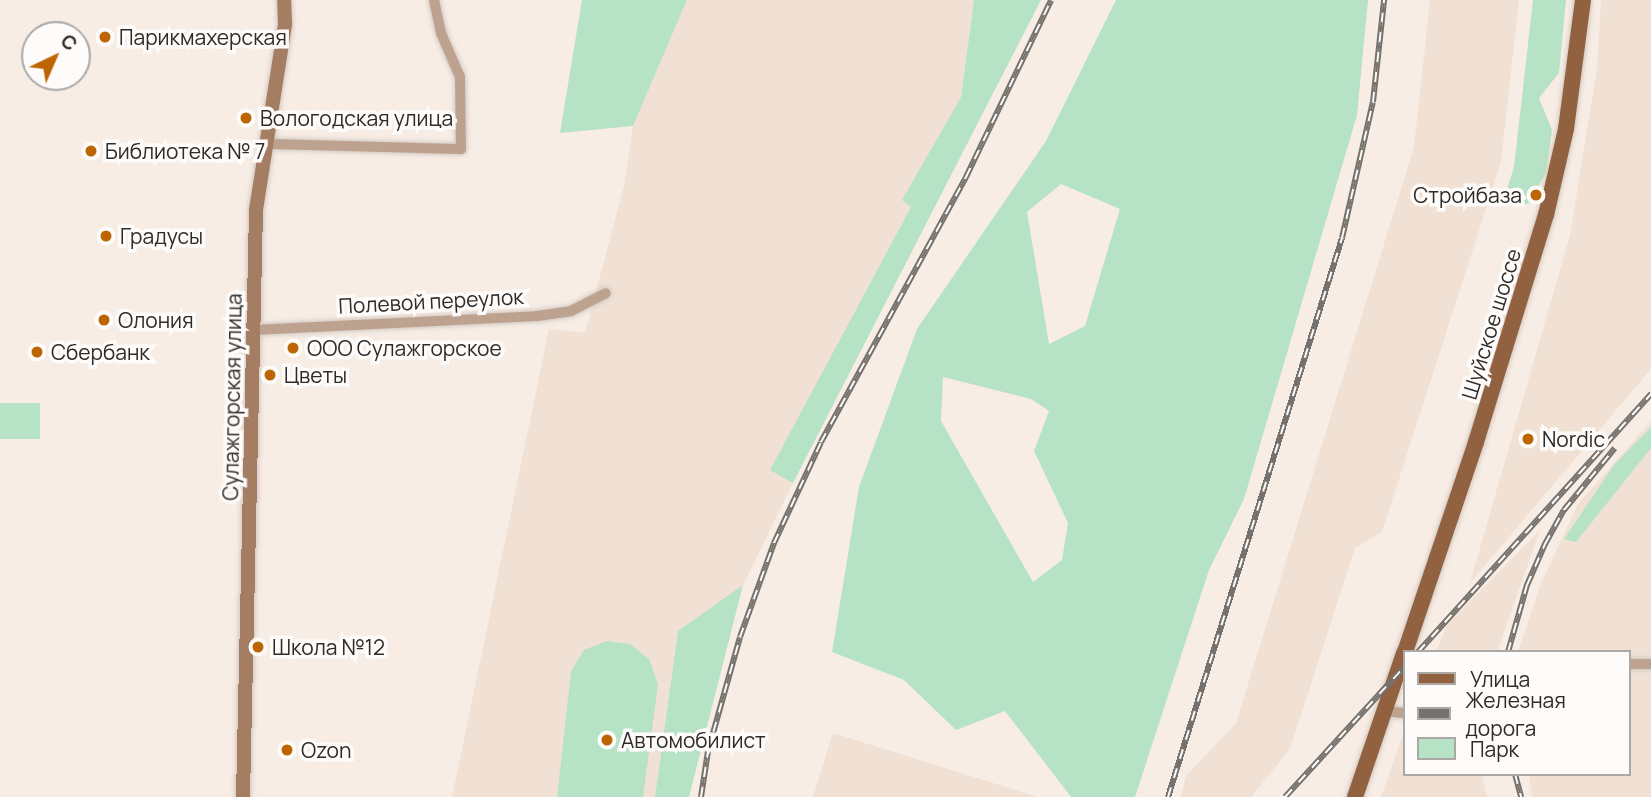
<!DOCTYPE html>
<meta charset="utf-8">
<style>
body{margin:0}
#map{position:relative;width:1651px;height:797px;overflow:hidden;background:#f7ede5;font-family:Manrope,sans-serif}
div>[style]{position:absolute}
[style*='--x']{left:calc(var(--x)*1px);top:calc(var(--y)*1px);width:calc(var(--w)*1px);rotate:calc(var(--a)*1deg)}
.built>*{inset:0;background:#f0e1d4}
.green>*{inset:0;background:#b6e2c6;transform-origin:0 0}
.roads{filter:drop-shadow(0 0 2px #d3cac3) drop-shadow(0 0 2px #d3cac3)}
.minor>*{height:10px;margin:-5px;padding:0 5px;transform-origin:5px;border-radius:5px;background:#bea290}
.secondary>*{height:14px;margin:-7px;padding:0 7px;transform-origin:7px;border-radius:7px;background:#a57d62}
.primary>*{height:16px;margin:-8px;padding:0 8px;transform-origin:8px;border-radius:8px;background:#926240}
.rail>*{height:6px;margin-top:-3px;transform-origin:0;background:repeating-linear-gradient(90deg,#fefcfa 0 10px,#76716c 0 20px);box-sizing:border-box;border-block:2px solid #76716c}
.dots>*{width:19px;height:19px;translate:-50% -50%;box-sizing:border-box;border:4px solid #fefcfa;border-radius:50%}
span{translate:-50% -50%;white-space:nowrap;text-align:center;line-height:1.15;-webkit-text-stroke:7px #fefcfa;paint-order:stroke}
.poi-label{font-size:21px;color:#2e2b28}
.left{translate:0 -50%;text-align:left}
.right{translate:-100% -50%;text-align:right}
.street-label{font-size:21px;color:#2e2b28}
.legend{position:absolute;left:1403px;top:650px;width:228px;height:126px;box-sizing:border-box;background:#fefcfa;border:2px solid #aba8a6;margin:0;padding:9px 12px;list-style:none;font-size:21px;color:#2e2b28}
.legend li{display:flex;align-items:center;gap:14px;height:35px}
.legend b{width:35px;border:2px solid #aba8a6}
.north{position:absolute;left:21px;top:21px;width:70px;height:70px;box-sizing:border-box;background:#fefcfa;border:2px solid #aba8a6;border-radius:50%;rotate:44deg;font-size:19px;font-weight:700;line-height:28px;text-align:center;color:#2e2b28}
.north::after{content:'';display:block;margin:auto;width:24px;height:32px;background:#be6503;clip-path:polygon(50% 0,100% 100%,50% 72%,0 100%)}
</style>
<div id="map">
<div class="built">
<i style="clip-path:polygon(687px 0,974px 0,961px 97px,903px 200px,911px 207px,771px 469px,793px 483px,743px 585px,678px 631px,655px 797px,452px 797px,549px 329px,585px 333px,624px 186px,633px 126px)"></i>
<i style="clip-path:polygon(1430px 0,1519px 0,1501px 162px,1382px 532px,1355px 548px,1290px 749px,1251px 797px,1181px 797px,1186px 776px,1236px 723px,1414px 147px)"></i>
<i style="clip-path:polygon(1601px 0,1651px 0,1651px 369px,1470px 583px,1570px 235px,1597px 69px)"></i>
<i style="clip-path:polygon(1651px 421px,1651px 797px,1532px 797px,1529px 774px,1628px 774px,1628px 652px,1518px 652px,1540px 586px,1578px 504px)"></i>
<i style="clip-path:polygon(1540px 530px,1497px 652px,1436px 652px,1447px 625px)"></i>
<i style="clip-path:polygon(1404px 732px,1404px 774px,1482px 774px,1487px 797px,1381px 797px)"></i>
<i style="clip-path:polygon(833px 733px,1038px 797px,813px 797px)"></i>
</div>
<div class="green">
<i style="clip-path:polygon(582px 0,687px 0,633px 126px,560px 133px)"></i>
<i style="clip-path:polygon(974px 0,1041px 0,793px 483px,770px 470px,911px 207px,902px 200px,961px 97px)"></i>
<i style="clip-path:polygon(evenodd,1116px 0,1368px 0,1357px 115px,1244px 499px,1209px 570px,1135px 797px,1071px 797px,1005px 711px,956px 730px,904px 680px,832px 652px,859px 487px,917px 329px,1046px 141px,1116px 0,1061px 184px,1120px 209px,1085px 326px,1049px 344px,1027px 212px,1061px 184px,1116px 0,943px 377px,1031px 399px,1049px 411px,1034px 451px,1068px 523px,1062px 560px,1033px 582px,941px 421px,943px 377px)"></i>
<i style="clip-path:polygon(1533px 0,1566px 0,1559px 73px,1539px 98px,1552px 130px,1546px 173px,1528px 204px,1504px 199px,1514px 167px)"></i>
<i style="left:40px;top:403px;width:36px;height:40px;rotate:90deg"></i>
<i style="clip-path:polygon(1651px 427px,1651px 448px,1576px 542px,1564px 539px,1614px 465px)"></i>
<i style="clip-path:polygon(743px 585px,689px 797px,655px 797px,678px 631px)"></i>
<i style="clip-path:polygon(607px 641px,630px 644px,649px 659px,658px 684px,643px 797px,557px 797px,571px 671px,584px 650px)"></i>
</div>
<div class="roads">
<div class="minor">
<i style="--x:268;--y:144;--w:193;--a:1.5"></i>
<i style="--x:461;--y:149;--w:72;--a:-90.8"></i>
<i style="--x:460;--y:77;--w:48;--a:-113.4"></i>
<i style="--x:441;--y:33;--w:34;--a:-102"></i>
<i style="--x:253;--y:330;--w:284;--a:-2.8"></i>
<i style="--x:537;--y:316;--w:34;--a:-8"></i>
<i style="--x:571;--y:311;--w:39;--a:-27"></i>
<i style="--x:1628;--y:664;--w:23;--a:0"></i>
<i style="--x:1384;--y:711;--w:20;--a:6"></i>
</div>
<div class="secondary">
<i style="--x:243;--y:797;--w:587;--a:-88.73"></i>
<i style="--x:256;--y:210;--w:188;--a:-81.1"></i>
<i style="--x:285;--y:24;--w:24;--a:-92"></i>
</div>
<div class="primary">
<i style="--x:1405;--y:652;--w:222;--a:-71.3"></i>
<i style="--x:1476;--y:442;--w:238;--a:-72.9"></i>
<i style="--x:1546;--y:215;--w:88;--a:-76.9"></i>
<i style="--x:1566;--y:129;--w:130;--a:-82.5"></i>
<i style="--x:1355;--y:797;--w:152;--a:-71.2"></i>
</div>
</div>
<div class="rail">
<i style="--x:1418;--y:652;--w:348;--a:-47.9"></i>
<i style="--x:1508;--y:652;--w:70;--a:-74.2"></i>
<i style="--x:1527;--y:585;--w:45;--a:-66.3"></i>
<i style="--x:1545;--y:544;--w:39;--a:-61"></i>
<i style="--x:1564;--y:510;--w:80;--a:-50.6"></i>
<i style="--x:1515;--y:774;--w:24;--a:75"></i>
<i style="--x:701;--y:797;--w:47;--a:-81.3"></i>
<i style="--x:708;--y:751;--w:118;--a:-74.3"></i>
<i style="--x:740;--y:637;--w:100;--a:-70.1"></i>
<i style="--x:774;--y:543;--w:111;--a:-65"></i>
<i style="--x:821;--y:442;--w:302;--a:-61.3"></i>
<i style="--x:966;--y:177;--w:196;--a:-64.3"></i>
<i style="--x:1168;--y:797;--w:585;--a:-72.71"></i>
<i style="--x:1342;--y:238;--w:139;--a:-77.2"></i>
<i style="--x:1373;--y:102;--w:103;--a:-83.8"></i>
<i style="--x:1285;--y:797;--w:176;--a:-47.5"></i>
</div>
<div class="dots">
<i style="left:105px;top:37px;background:#be6503"></i>
<i style="left:246px;top:118px;background:#be6503"></i>
<i style="left:91px;top:151px;background:#be6503"></i>
<i style="left:1536px;top:195px;background:#be6503"></i>
<i style="left:106px;top:236px;background:#be6503"></i>
<i style="left:104px;top:320px;background:#be6503"></i>
<i style="left:293px;top:348px;background:#be6503"></i>
<i style="left:37px;top:352px;background:#be6503"></i>
<i style="left:270px;top:375px;background:#be6503"></i>
<i style="left:1528px;top:439px;background:#be6503"></i>
<i style="left:258px;top:647px;background:#be6503"></i>
<i style="left:607px;top:740px;background:#be6503"></i>
<i style="left:287px;top:750px;background:#be6503"></i>
</div>
<div class="poi-label">
<span class="left" style="left:119px;top:37px">Парикмахерская</span>
<span class="left" style="left:260px;top:118px">Вологодская улица</span>
<span class="left" style="left:105px;top:151px">Библиотека № 7</span>
<span class="right" style="left:1522px;top:195px">Стройбаза</span>
<span class="left" style="left:120px;top:236px">Градусы</span>
<span class="left" style="left:118px;top:320px">Олония</span>
<span class="left" style="left:307px;top:348px">ООО Сулажгорское</span>
<span class="left" style="left:51px;top:352px">Сбербанк</span>
<span class="left" style="left:284px;top:375px">Цветы</span>
<span class="left" style="left:1542px;top:439px">Nordic</span>
<span class="left" style="left:272px;top:647px">Школа №12</span>
<span class="left" style="left:621px;top:740px">Автомобилист</span>
<span class="left" style="left:301px;top:750px">Ozon</span>
</div>
<div class="street-label">
<span style="left:431px;top:301px;rotate:-3deg">Полевой переулок</span>
<span style="left:1491px;top:324px;rotate:-73deg">Шуйское шоссе</span>
<span style="left:232px;top:397px;rotate:-89deg">Сулажгорская улица</span>
</div>
<ul class="legend">
<li><b style="height:9px;background:#926240"></b>Улица</li>
<li><b style="height:9px;background:#76716c"></b>Железная дорога</li>
<li><b style="height:19px;background:#b6e2c6"></b>Парк</li>
</ul>
<div class="north">С</div>
</div>
